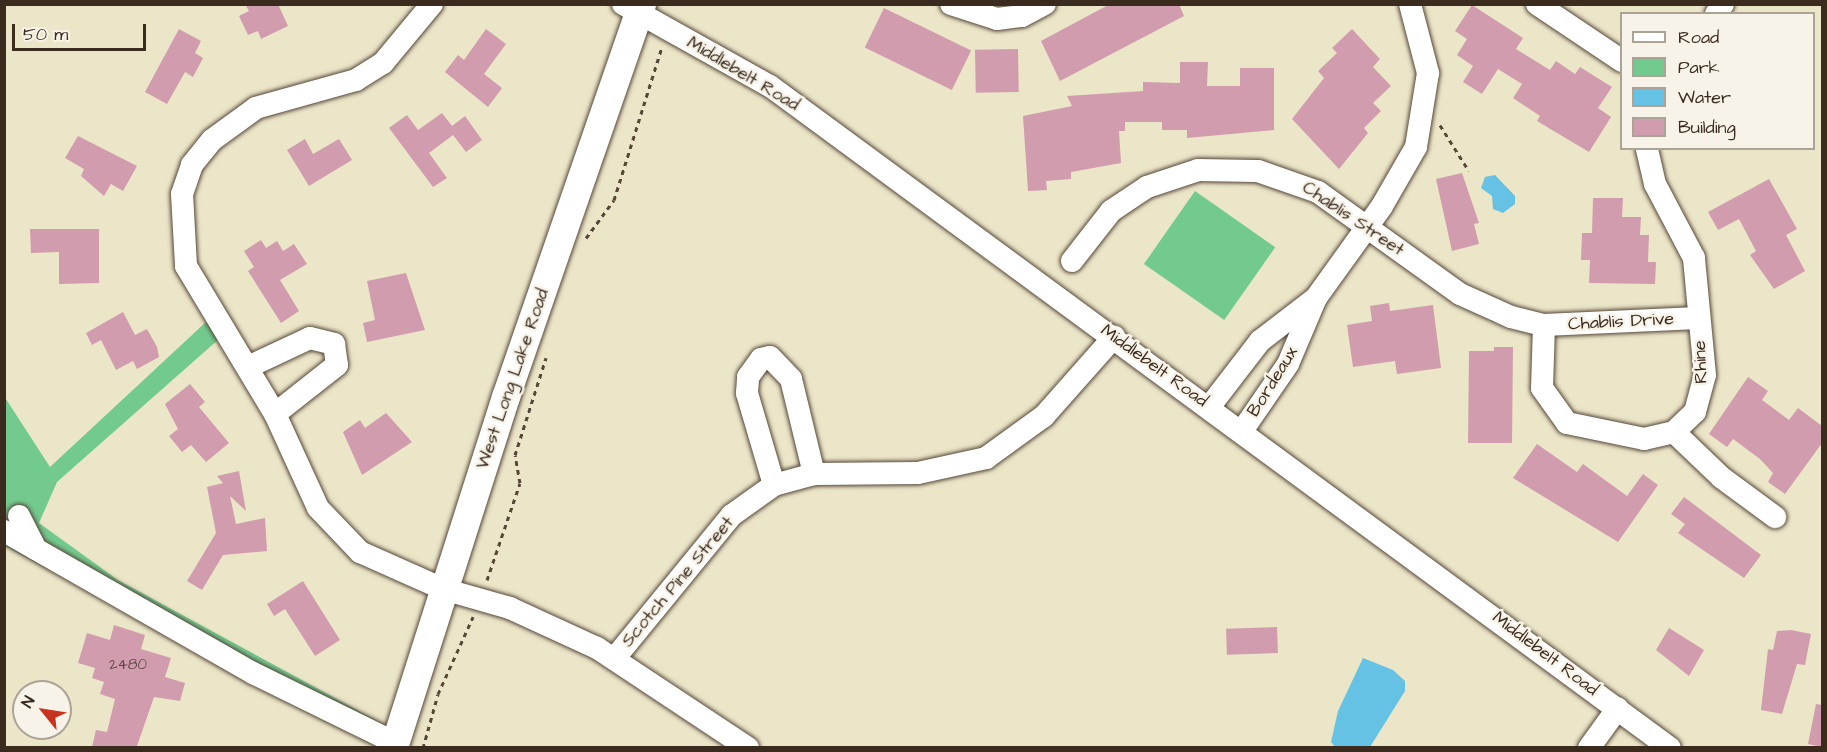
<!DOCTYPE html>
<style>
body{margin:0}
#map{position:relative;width:1827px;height:752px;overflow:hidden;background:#ece6c9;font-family:"Architects Daughter",sans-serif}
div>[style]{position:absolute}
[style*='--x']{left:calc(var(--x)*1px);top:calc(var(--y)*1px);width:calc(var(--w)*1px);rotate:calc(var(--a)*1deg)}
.green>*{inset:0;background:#73ca8f;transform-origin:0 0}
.water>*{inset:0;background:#66c2e4}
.building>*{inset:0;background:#d09cae;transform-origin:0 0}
.path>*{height:3px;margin-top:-1.5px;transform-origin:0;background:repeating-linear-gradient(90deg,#564638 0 4.5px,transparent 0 9px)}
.roads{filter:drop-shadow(0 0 2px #564638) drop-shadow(0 0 2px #564638)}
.minor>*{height:22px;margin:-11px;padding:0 11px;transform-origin:11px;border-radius:11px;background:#fff}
.major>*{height:28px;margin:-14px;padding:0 14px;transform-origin:14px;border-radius:14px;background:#fff}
span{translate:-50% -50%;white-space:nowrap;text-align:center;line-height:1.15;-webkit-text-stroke:5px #f7f3e8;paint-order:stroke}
.number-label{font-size:15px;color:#604642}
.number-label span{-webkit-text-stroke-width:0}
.street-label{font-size:18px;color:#3b2a1e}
.frame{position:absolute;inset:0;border:6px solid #3b2a1e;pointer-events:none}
.legend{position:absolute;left:1620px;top:12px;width:195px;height:138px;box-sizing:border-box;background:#f7f3e8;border:2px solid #aca397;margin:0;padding:8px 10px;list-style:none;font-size:18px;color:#3b2a1e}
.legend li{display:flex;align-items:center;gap:12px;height:30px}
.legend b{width:30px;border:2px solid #aca397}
.north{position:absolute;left:12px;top:680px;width:60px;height:60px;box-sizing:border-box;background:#f7f3e8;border:2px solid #aca397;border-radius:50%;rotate:300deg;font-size:16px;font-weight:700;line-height:24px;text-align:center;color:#3b2a1e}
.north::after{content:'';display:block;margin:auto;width:21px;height:27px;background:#c8321e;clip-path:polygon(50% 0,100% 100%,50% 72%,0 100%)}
.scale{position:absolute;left:12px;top:24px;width:134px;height:27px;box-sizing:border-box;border:3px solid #3b2a1e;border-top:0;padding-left:8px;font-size:18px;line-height:21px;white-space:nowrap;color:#3b2a1e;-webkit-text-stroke:4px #f7f3e8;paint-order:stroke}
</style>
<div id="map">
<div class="green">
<i style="left:1195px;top:191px;width:98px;height:89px;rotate:35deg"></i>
<i style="clip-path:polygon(206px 322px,219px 339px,57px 482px,39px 523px,118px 580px,383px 724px,375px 746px,5px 546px,4px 396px,50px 467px)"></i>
</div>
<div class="water">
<i style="clip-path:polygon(1495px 175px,1515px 196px,1515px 204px,1503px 213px,1493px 209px,1492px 196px,1481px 188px,1485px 177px)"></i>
<i style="clip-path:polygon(1363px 658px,1393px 670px,1405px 681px,1405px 691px,1370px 747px,1335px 747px,1331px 742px,1338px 711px)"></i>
</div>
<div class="building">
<i style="clip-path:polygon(245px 4px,278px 4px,288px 26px,261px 39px,258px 31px,248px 35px,239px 16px,249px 11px)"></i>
<i style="clip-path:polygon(1110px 4px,1179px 4px,1184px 16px,1060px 81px,1041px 41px)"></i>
<i style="clip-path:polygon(1472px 5px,1523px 38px,1516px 49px,1550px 70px,1556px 61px,1575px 74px,1580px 67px,1612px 87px,1598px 108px,1611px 117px,1589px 152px,1537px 121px,1540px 116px,1513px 98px,1522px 84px,1498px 69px,1482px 94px,1463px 82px,1473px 66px,1457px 55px,1467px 39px,1455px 31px)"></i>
<i style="left:884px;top:8px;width:97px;height:44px;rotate:26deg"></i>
<i style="clip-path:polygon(179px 29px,201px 41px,195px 53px,203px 58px,193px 77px,185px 72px,167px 104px,145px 92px)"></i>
<i style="clip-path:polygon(486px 29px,506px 44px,484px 74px,502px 88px,488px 107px,445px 72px,458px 55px,464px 60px)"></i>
<i style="clip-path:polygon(1352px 29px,1380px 59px,1373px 67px,1391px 86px,1373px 103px,1381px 111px,1364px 128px,1368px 133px,1339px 169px,1292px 119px,1324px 78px,1318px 71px,1337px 53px,1332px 48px)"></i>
<i style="left:1018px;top:49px;width:43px;height:43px;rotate:89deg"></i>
<i style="clip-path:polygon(1180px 62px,1208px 62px,1207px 86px,1240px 86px,1240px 68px,1274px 68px,1274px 130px,1187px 138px,1187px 130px,1162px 130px,1162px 122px,1125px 122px,1125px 131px,1119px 131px,1121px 163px,1071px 172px,1071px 179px,1046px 181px,1047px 190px,1028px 191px,1023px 116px,1072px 106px,1067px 96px,1143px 91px,1143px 82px,1180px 83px)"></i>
<i style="clip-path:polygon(442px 113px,452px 126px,465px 116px,482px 140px,466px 152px,453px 135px,429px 153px,447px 178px,433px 187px,389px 128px,407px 115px,418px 130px)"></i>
<i style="clip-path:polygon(78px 136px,137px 166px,123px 191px,111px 184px,104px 196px,81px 176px,84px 169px,65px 158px)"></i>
<i style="clip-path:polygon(305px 139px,313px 154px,339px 139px,352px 160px,309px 186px,287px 150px)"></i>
<i style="clip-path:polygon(1462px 173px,1479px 223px,1474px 224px,1479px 244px,1452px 251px,1436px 179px)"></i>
<i style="clip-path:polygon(1769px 179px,1797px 229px,1786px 235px,1805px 271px,1774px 289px,1750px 255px,1756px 251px,1739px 219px,1718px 230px,1708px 212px)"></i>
<i style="clip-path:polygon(1593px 198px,1623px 198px,1622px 217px,1641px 217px,1640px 235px,1649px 235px,1648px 262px,1656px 262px,1655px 284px,1589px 283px,1590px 260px,1581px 260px,1582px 233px,1592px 233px)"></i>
<i style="clip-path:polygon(30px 229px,99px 229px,99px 283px,59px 284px,59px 252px,31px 253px)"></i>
<i style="clip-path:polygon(261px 240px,266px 248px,277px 241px,283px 251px,294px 244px,307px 264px,280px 280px,299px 311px,281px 323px,248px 271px,254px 267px,244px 251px)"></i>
<i style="clip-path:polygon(406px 273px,425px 330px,367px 342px,363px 323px,375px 320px,367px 281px)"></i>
<i style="clip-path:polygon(1389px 303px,1390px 311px,1433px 305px,1441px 368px,1397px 374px,1395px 361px,1353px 367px,1347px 325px,1372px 321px,1370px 306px)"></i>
<i style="clip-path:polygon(123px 312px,135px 335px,147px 329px,157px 347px,159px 357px,137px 369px,133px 361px,116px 370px,101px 340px,92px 345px,86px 333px)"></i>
<i style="clip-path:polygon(1494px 347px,1513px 347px,1512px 443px,1468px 443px,1469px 351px,1494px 351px)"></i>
<i style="clip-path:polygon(1748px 377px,1768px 391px,1762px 400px,1789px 420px,1798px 408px,1822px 426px,1822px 443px,1785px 494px,1768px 482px,1773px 473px,1760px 459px,1733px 439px,1727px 447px,1709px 434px)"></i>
<i style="clip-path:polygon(190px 384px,205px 402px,199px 407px,229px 443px,206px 462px,191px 445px,182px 452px,169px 436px,178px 429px,165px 404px)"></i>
<i style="clip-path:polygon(386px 413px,412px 442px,362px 475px,343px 432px,360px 420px,365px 428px)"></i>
<i style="clip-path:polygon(1537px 444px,1577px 472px,1583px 464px,1627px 496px,1643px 474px,1658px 485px,1618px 542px,1513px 478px)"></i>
<i style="clip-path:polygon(239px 471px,246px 511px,230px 496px,236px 524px,265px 518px,267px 551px,223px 555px,202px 590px,187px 581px,216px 533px,207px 487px,223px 483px,217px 476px)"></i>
<i style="clip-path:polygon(1684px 497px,1761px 555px,1744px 578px,1678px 533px,1685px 524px,1671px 514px)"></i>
<i style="clip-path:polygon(303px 581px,340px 640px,315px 656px,285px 609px,274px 616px,267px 604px)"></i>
<i style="clip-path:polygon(114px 625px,145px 635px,141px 649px,171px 658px,165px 677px,185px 683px,180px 701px,154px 697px,137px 746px,92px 747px,96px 730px,107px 732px,115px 699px,100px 694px,104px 682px,92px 678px,95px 668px,78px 663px,87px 633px,110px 640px)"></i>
<i style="left:1277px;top:627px;width:26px;height:51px;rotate:88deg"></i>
<i style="clip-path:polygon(1669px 628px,1704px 650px,1689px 676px,1656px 650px)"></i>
<i style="clip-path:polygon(1791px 630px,1811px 634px,1805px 665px,1797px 664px,1782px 714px,1761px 710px,1768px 649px,1773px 650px,1777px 631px)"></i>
<i style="clip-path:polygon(1816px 704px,1822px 705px,1822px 747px,1808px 744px)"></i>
</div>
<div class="path">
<i style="--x:1440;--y:125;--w:54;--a:57.8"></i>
<i style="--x:586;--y:238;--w:47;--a:-53.6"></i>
<i style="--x:614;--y:200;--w:160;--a:-72.6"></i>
<i style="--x:487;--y:580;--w:102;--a:-71.2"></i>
<i style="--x:520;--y:483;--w:28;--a:-100"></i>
<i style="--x:515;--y:455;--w:102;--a:-72.3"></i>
<i style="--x:423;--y:748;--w:56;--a:-74.5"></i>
<i style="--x:438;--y:694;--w:85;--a:-65.6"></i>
</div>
<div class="roads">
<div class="minor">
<i style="--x:432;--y:4;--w:77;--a:129.7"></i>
<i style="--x:383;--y:63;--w:32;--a:148"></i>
<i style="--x:356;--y:80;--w:104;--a:164.4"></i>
<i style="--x:256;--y:108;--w:54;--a:144"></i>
<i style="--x:212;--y:140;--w:32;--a:129"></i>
<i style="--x:192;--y:165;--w:31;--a:109"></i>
<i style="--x:182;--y:194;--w:72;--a:86.8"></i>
<i style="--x:186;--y:266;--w:173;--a:59"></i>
<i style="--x:275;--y:414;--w:103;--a:65.4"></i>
<i style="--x:318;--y:508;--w:61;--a:46.3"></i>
<i style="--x:360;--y:552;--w:91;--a:24"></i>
<i style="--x:443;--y:589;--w:70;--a:15.8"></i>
<i style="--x:510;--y:608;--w:96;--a:24.7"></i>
<i style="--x:597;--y:648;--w:181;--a:33.5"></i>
<i style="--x:623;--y:4;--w:168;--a:29.2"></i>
<i style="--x:770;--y:86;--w:1117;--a:36.34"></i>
<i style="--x:951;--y:4;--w:48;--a:18.1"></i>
<i style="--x:997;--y:19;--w:25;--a:-7"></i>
<i style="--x:1022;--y:16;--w:26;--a:-28"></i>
<i style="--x:1537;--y:4;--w:102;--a:33.8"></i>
<i style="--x:1716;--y:14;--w:12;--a:-55"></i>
<i style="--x:1072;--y:261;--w:63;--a:-52"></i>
<i style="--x:1111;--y:211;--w:43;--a:-33.7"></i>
<i style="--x:1147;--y:187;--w:54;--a:-18.4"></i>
<i style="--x:1198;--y:170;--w:60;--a:1"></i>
<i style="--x:1258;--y:171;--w:64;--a:19.3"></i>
<i style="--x:1318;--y:192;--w:175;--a:35.7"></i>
<i style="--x:1460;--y:294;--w:56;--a:24.3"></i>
<i style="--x:1511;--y:317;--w:34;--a:14"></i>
<i style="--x:1544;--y:325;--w:154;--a:-2.6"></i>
<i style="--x:1316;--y:298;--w:113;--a:-54.3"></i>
<i style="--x:1382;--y:206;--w:68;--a:-60"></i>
<i style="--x:1416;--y:147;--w:75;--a:-80.8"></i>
<i style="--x:1428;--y:73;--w:71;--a:-104.6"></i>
<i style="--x:1544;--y:325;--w:63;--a:91.8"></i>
<i style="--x:1542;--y:388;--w:43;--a:54.5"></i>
<i style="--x:1567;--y:423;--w:79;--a:11.7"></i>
<i style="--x:1644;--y:439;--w:31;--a:-13"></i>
<i style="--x:1674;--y:432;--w:29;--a:-44"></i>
<i style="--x:1695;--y:412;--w:38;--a:-75"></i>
<i style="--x:1705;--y:375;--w:118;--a:-95.4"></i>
<i style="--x:1694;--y:258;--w:84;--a:-117.8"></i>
<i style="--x:1655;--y:184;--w:37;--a:-103"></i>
<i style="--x:248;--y:367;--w:68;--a:-25.1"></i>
<i style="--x:310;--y:338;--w:25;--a:14"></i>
<i style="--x:334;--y:344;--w:21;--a:82"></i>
<i style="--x:337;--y:365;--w:79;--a:141.7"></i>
<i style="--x:1210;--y:406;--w:82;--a:-52.4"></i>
<i style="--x:1260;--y:341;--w:71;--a:-37.5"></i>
<i style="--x:1316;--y:298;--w:72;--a:113"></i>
<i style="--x:1288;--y:364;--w:81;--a:124.5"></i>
<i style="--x:1674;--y:432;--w:66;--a:43.8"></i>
<i style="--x:1722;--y:478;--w:66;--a:36.3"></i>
<i style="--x:774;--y:485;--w:96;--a:-106.4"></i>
<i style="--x:747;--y:393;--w:16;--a:-86"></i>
<i style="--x:748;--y:377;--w:22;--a:-54"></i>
<i style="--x:761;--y:359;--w:9;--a:-13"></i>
<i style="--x:770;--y:357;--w:30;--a:46"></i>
<i style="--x:791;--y:379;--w:98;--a:76.4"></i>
<i style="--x:19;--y:516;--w:37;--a:63"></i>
<i style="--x:4;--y:531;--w:289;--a:29.7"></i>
<i style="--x:255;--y:674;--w:156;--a:26.2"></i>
<i style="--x:614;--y:659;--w:186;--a:-50.7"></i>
<i style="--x:732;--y:515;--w:52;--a:-35.5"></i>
<i style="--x:774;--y:485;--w:41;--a:-15.4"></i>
<i style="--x:814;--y:474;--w:104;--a:-0.6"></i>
<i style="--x:918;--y:473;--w:70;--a:-12.4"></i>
<i style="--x:986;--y:458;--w:72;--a:-35.9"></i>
<i style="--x:1044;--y:416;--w:106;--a:-48.5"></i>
<i style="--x:1589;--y:748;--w:49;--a:-54.1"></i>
</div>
<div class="major">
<i style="--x:394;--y:748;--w:368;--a:-72.3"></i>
<i style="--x:506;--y:397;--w:416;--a:-70.9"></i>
</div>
</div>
<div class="number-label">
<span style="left:128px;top:665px">2480</span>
</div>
<div class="street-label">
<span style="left:743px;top:74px;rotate:31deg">Middlebelt Road</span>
<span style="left:1353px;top:219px;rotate:34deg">Chablis Street</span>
<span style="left:1621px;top:322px;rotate:-3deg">Chablis Drive</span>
<span style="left:1701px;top:362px;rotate:-92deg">Rhine</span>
<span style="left:1154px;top:366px;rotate:36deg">Middlebelt Road</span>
<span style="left:513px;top:379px;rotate:-71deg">West Long Lake Road</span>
<span style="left:1273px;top:382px;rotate:-58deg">Bordeaux</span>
<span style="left:678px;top:582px;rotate:-50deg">Scotch Pine Street</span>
<span style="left:1545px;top:654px;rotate:37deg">Middlebelt Road</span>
</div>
<div class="frame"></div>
<ul class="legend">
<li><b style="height:8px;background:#fff"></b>Road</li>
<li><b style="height:16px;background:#73ca8f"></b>Park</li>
<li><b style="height:16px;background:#66c2e4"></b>Water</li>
<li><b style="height:16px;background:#d09cae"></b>Building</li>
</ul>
<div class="north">N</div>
<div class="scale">50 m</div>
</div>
